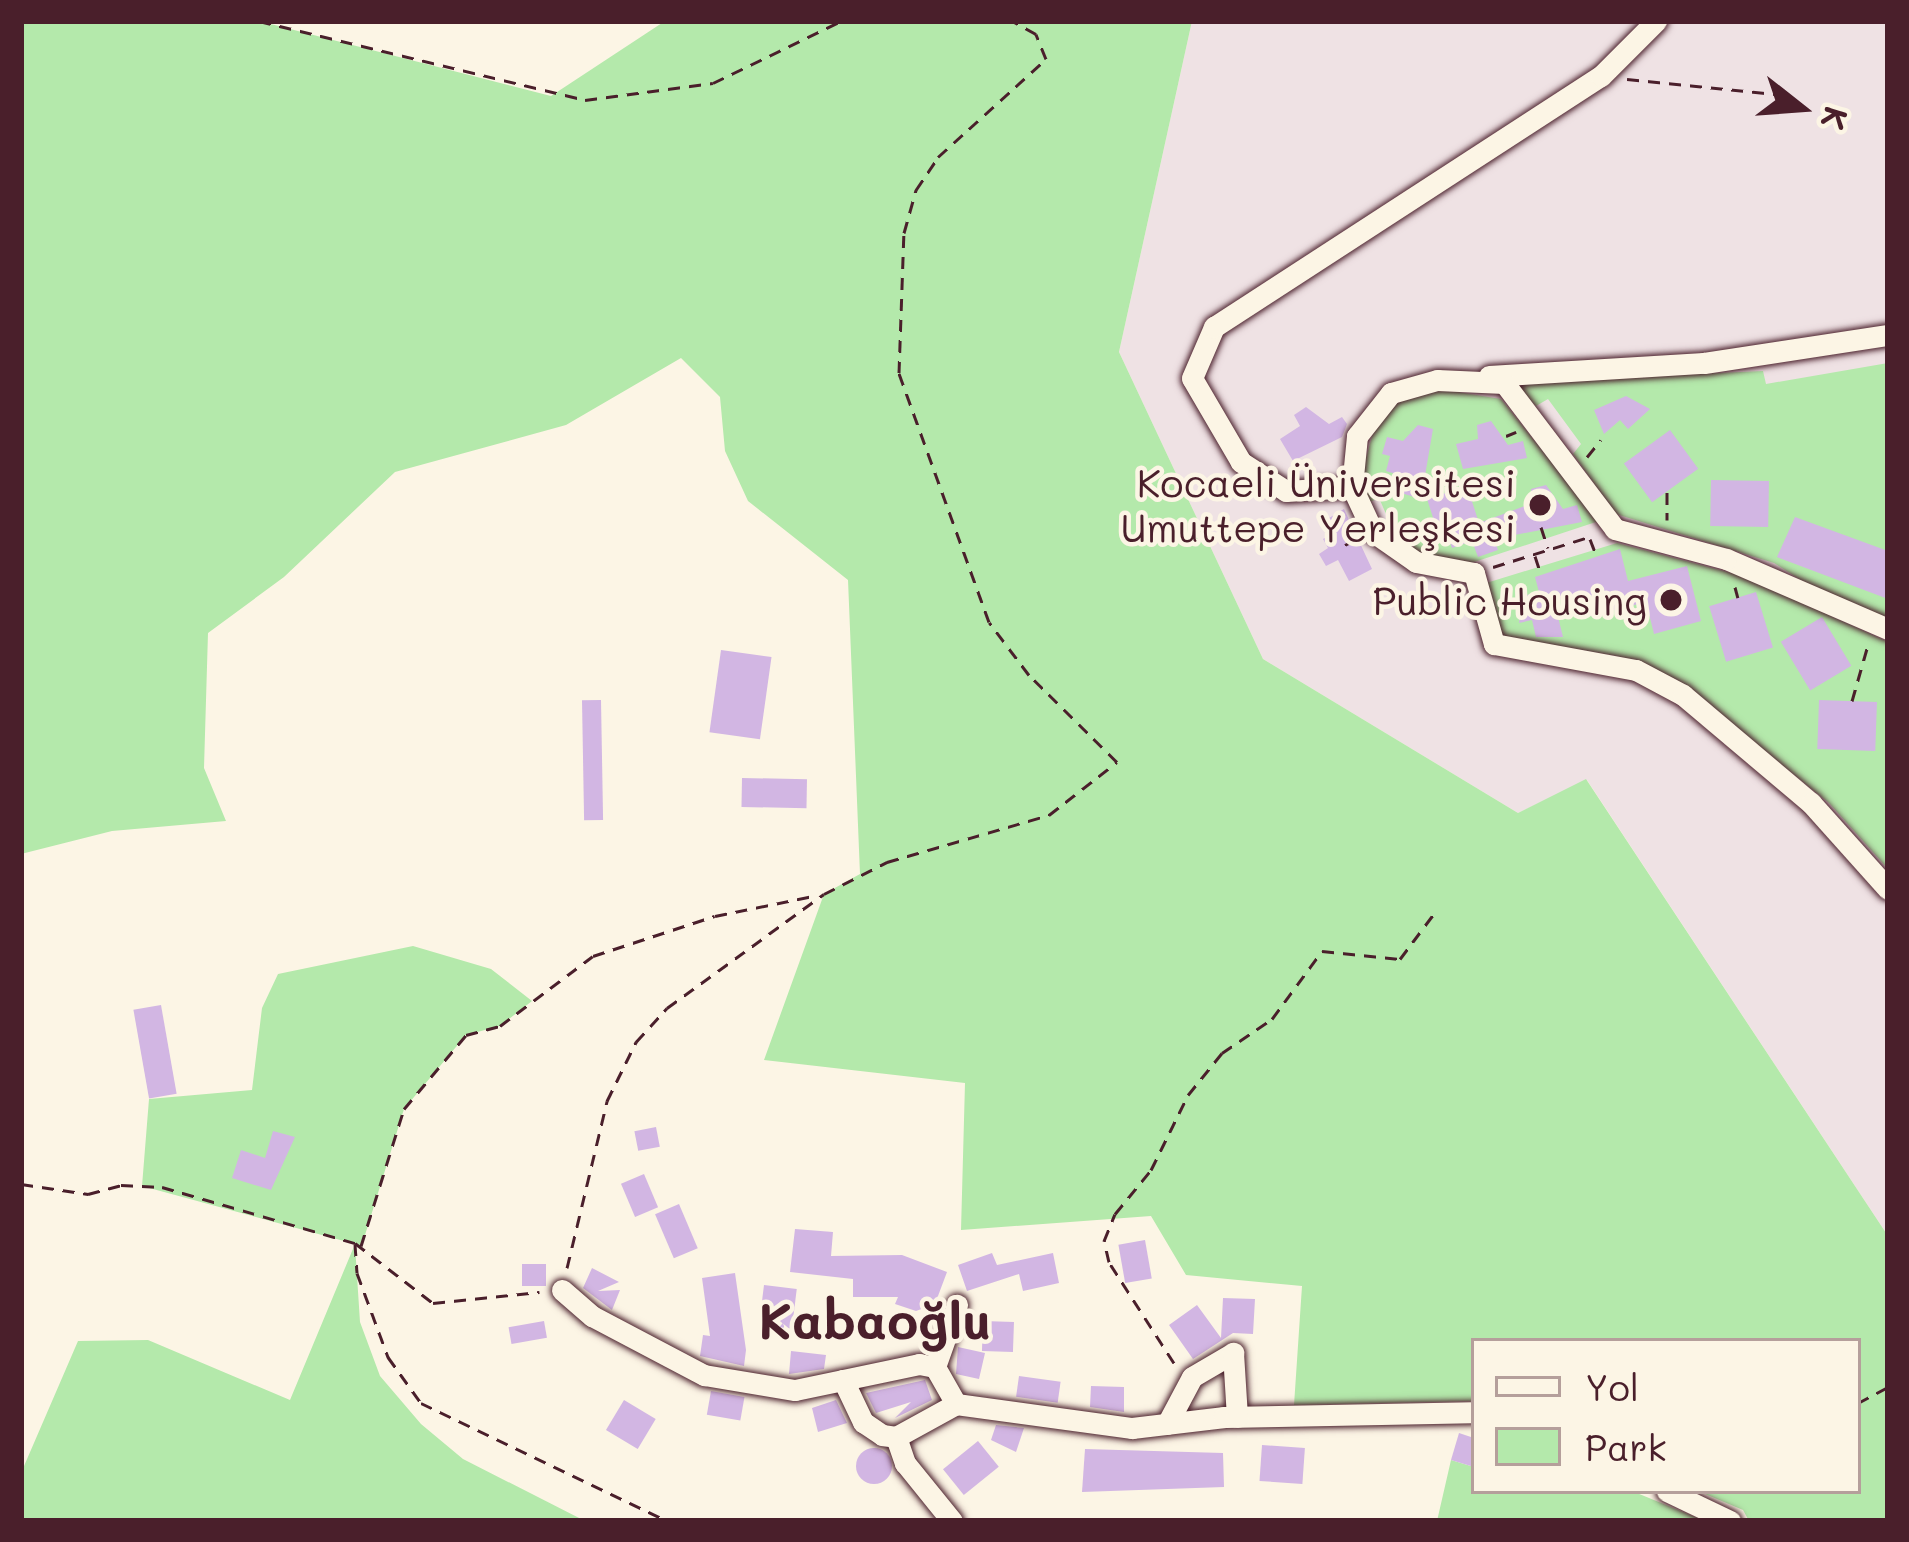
<!DOCTYPE html>
<meta charset="utf-8">
<style>
body{margin:0}
#map{position:relative;width:1909px;height:1542px;overflow:hidden;background:#fcf5e5;font-family:Mali,sans-serif}
div>[style]{position:absolute}
[style*='--x']{left:calc(var(--x)*1px);top:calc(var(--y)*1px);width:calc(var(--w)*1px);rotate:calc(var(--a)*1deg)}
.built>*{inset:0;background:#efe2e4}
.green>*{inset:0;background:#b4e9ab}
.building>*{inset:0;background:#d2b6e3;transform-origin:0 0}
.round{border-radius:50%}
.path>*{height:3px;margin-top:-1.5px;transform-origin:0;background:repeating-linear-gradient(90deg,#4a1f2b 0 12px,transparent 0 21px)}
.roads{filter:drop-shadow(0 0 3px #4a1f2b) drop-shadow(0 0 3px #4a1f2b)}
.minor>*{height:21px;margin:-10.5px;padding:0 10.5px;transform-origin:10.5px;border-radius:10.5px;background:#fcf5e5}
.dots>*{width:33px;height:33px;translate:-50% -50%;box-sizing:border-box;border:6px solid #fcf5e5;border-radius:50%}
span{translate:-50% -50%;white-space:nowrap;text-align:center;line-height:1.15;-webkit-text-stroke:9px #fcf5e5;paint-order:stroke}
.poi-label{font-size:39px;color:#4a1f2b}
.right{translate:-100% -50%;text-align:right}
.district-label{font-size:51px;color:#4a1f2b;font-weight:700}
.frame{position:absolute;inset:0;border:24px solid #4a1f2b;pointer-events:none}
.legend{position:absolute;left:1471px;top:1338px;width:390px;height:156px;box-sizing:border-box;background:#fcf5e5;border:3px solid #b59f9b;margin:0;padding:15px 21px;list-style:none;font-size:36px;color:#4a1f2b}
.legend li{display:flex;align-items:center;gap:24px;height:60px}
.legend b{width:60px;border:3px solid #b59f9b}
.north{position:absolute;left:1741px;top:48px;width:120px;height:120px;-webkit-text-stroke:9px #fcf5e5;paint-order:stroke;rotate:107deg;font-size:33px;font-weight:700;line-height:48px;text-align:center;color:#4a1f2b}
.north::after{content:'';display:block;margin:auto;width:42px;height:54px;background:#4a1f2b;clip-path:polygon(50% 0,100% 100%,50% 72%,0 100%)}
</style>
<div id="map">
<div class="built">
<i style="clip-path:polygon(1192px 21px,1888px 21px,1888px 1236px,1587px 780px,1518px 813px,1263px 659px,1119px 352px)"></i>
</div>
<div class="green">
<i style="clip-path:polygon(21px 21px,259px 21px,551px 96px,665px 21px,1192px 21px,1119px 352px,1263px 659px,1518px 813px,1586px 779px,1888px 1236px,1888px 1521px,1749px 1521px,1743px 1510px,1698px 1491px,1858px 1491px,1858px 1341px,1474px 1341px,1474px 1401px,1294px 1405px,1302px 1286px,1186px 1275px,1151px 1216px,961px 1230px,965px 1083px,764px 1060px,824px 894px,860px 874px,848px 580px,748px 501px,725px 451px,720px 397px,681px 358px,566px 425px,395px 472px,284px 577px,208px 633px,204px 768px,226px 821px,112px 831px,21px 854px)"></i>
<i style="clip-path:polygon(1888px 363px,1888px 625px,1854px 614px,1774px 563px,1616px 514px,1573px 454px,1581px 444px,1548px 399px,1536px 406px,1513px 382px,1763px 371px,1766px 384px)"></i>
<i style="clip-path:polygon(1427px 387px,1501px 399px,1599px 521px,1462px 566px,1413px 556px,1414px 542px,1390px 523px,1379px 498px,1368px 503px,1361px 476px,1374px 429px,1394px 405px)"></i>
<i style="clip-path:polygon(1617px 543px,1743px 576px,1888px 642px,1888px 869px,1829px 803px,1677px 680px,1617px 656px,1502px 637px,1483px 584px)"></i>
<i style="clip-path:polygon(413px 946px,491px 969px,532px 1001px,500px 1026px,466px 1035px,404px 1109px,361px 1248px,355px 1245px,360px 1322px,380px 1376px,421px 1424px,463px 1459px,585px 1521px,21px 1521px,21px 1473px,78px 1341px,148px 1340px,290px 1400px,355px 1244px,142px 1186px,149px 1099px,252px 1090px,262px 1008px,278px 974px)"></i>
<i style="clip-path:polygon(1451px 1460px,1474px 1467px,1474px 1491px,1632px 1491px,1705px 1521px,1437px 1521px)"></i>
</div>
<div class="building">
<i style="clip-path:polygon(1626px 396px,1650px 409px,1628px 429px,1620px 420px,1604px 434px,1594px 410px)"></i>
<i style="clip-path:polygon(1306px 407px,1329px 424px,1342px 417px,1347px 424px,1342px 437px,1293px 461px,1280px 439px,1300px 426px,1294px 415px)"></i>
<i style="clip-path:polygon(1491px 421px,1508px 445px,1523px 441px,1527px 458px,1463px 469px,1456px 444px,1478px 439px,1477px 425px)"></i>
<i style="clip-path:polygon(1418px 425px,1433px 429px,1421px 499px,1401px 493px,1406px 477px,1386px 471px,1390px 456px,1382px 454px,1387px 437px,1403px 441px)"></i>
<i style="left:1670px;top:430px;width:48px;height:57px;rotate:54deg"></i>
<i style="left:1711px;top:480px;width:58px;height:46px;rotate:1deg"></i>
<i style="clip-path:polygon(1546px 485px,1563px 509px,1577px 505px,1582px 522px,1494px 539px,1498px 550px,1478px 557px,1472px 541px,1452px 548px,1447px 533px,1439px 536px,1427px 499px,1467px 486px,1479px 523px,1533px 503px,1531px 489px)"></i>
<i style="clip-path:polygon(1344px 509px,1372px 569px,1349px 581px,1338px 560px,1326px 566px,1319px 554px,1328px 548px,1323px 539px,1337px 531px,1329px 518px)"></i>
<i style="clip-path:polygon(1795px 517px,1888px 551px,1888px 599px,1777px 557px)"></i>
<i style="clip-path:polygon(1620px 549px,1628px 581px,1687px 566px,1701px 621px,1654px 634px,1646px 602px,1587px 617px,1581px 594px,1554px 601px,1563px 637px,1536px 637px,1532px 620px,1519px 623px,1523px 596px,1539px 592px,1535px 577px)"></i>
<i style="left:1756px;top:592px;width:58px;height:49px;rotate:73deg"></i>
<i style="left:1822px;top:617px;width:57px;height:48px;rotate:59deg"></i>
<i style="left:721px;top:650px;width:51px;height:83px;rotate:8deg"></i>
<i style="left:601px;top:700px;width:120px;height:19px;rotate:89deg"></i>
<i style="left:1819px;top:700px;width:58px;height:49px;rotate:2deg"></i>
<i style="left:742px;top:778px;width:65px;height:29px;rotate:1deg"></i>
<i style="left:161px;top:1005px;width:90px;height:28px;rotate:80deg"></i>
<i style="left:656px;top:1127px;width:20px;height:22px;rotate:79deg"></i>
<i style="clip-path:polygon(273px 1131px,295px 1137px,271px 1190px,232px 1178px,241px 1150px,265px 1158px)"></i>
<i style="left:644px;top:1174px;width:36px;height:25px;rotate:67deg"></i>
<i style="left:679px;top:1204px;width:48px;height:26px;rotate:67deg"></i>
<i style="clip-path:polygon(795px 1229px,833px 1232px,831px 1256px,902px 1255px,947px 1272px,935px 1304px,916px 1311px,895px 1304px,898px 1297px,853px 1297px,853px 1279px,790px 1272px)"></i>
<i style="left:1145px;top:1240px;width:39px;height:27px;rotate:80deg"></i>
<i style="clip-path:polygon(992px 1253px,997px 1265px,1053px 1253px,1059px 1283px,1023px 1291px,1019px 1274px,967px 1291px,958px 1265px)"></i>
<i style="left:522px;top:1264px;width:24px;height:22px"></i>
<i style="clip-path:polygon(592px 1268px,619px 1282px,598px 1291px,620px 1290px,612px 1310px,583px 1288px)"></i>
<i style="clip-path:polygon(735px 1273px,746px 1350px,744px 1366px,700px 1356px,703px 1335px,710px 1336px,702px 1278px)"></i>
<i style="left:764px;top:1285px;width:33px;height:40px;rotate:7deg"></i>
<i style="clip-path:polygon(1223px 1298px,1255px 1299px,1253px 1334px,1233px 1333px,1193px 1359px,1169px 1325px,1197px 1305px,1221px 1338px)"></i>
<i style="left:544px;top:1321px;width:17px;height:36px;rotate:80deg"></i>
<i style="left:983px;top:1321px;width:31px;height:30px;rotate:2deg"></i>
<i style="clip-path:polygon(958px 1347px,985px 1353px,979px 1379px,956px 1374px)"></i>
<i style="clip-path:polygon(791px 1351px,826px 1355px,824px 1369px,789px 1374px)"></i>
<i style="left:1019px;top:1376px;width:42px;height:21px;rotate:8deg"></i>
<i style="clip-path:polygon(925px 1380px,932px 1400px,895px 1418px,911px 1402px,876px 1413px,866px 1393px)"></i>
<i style="clip-path:polygon(1091px 1386px,1124px 1387px,1124px 1412px,1090px 1407px)"></i>
<i style="left:711px;top:1391px;width:34px;height:24px;rotate:10deg"></i>
<i style="left:624px;top:1400px;width:37px;height:35px;rotate:31deg"></i>
<i style="clip-path:polygon(836px 1400px,847px 1423px,818px 1432px,812px 1408px)"></i>
<i style="clip-path:polygon(996px 1425px,1024px 1428px,1016px 1452px,991px 1440px)"></i>
<i style="clip-path:polygon(1459px 1433px,1474px 1438px,1474px 1467px,1451px 1460px)"></i>
<i style="left:978px;top:1441px;width:33px;height:45px;rotate:51deg"></i>
<i style="left:1262px;top:1445px;width:43px;height:36px;rotate:4deg"></i>
<i class="round" style="left:856px;top:1448px;width:36px;height:36px"></i>
<i style="clip-path:polygon(1085px 1449px,1223px 1453px,1224px 1487px,1082px 1492px)"></i>
</div>
<div class="path">
<i style="--x:259;--y:21;--w:335;--a:13.6"></i>
<i style="--x:585;--y:100;--w:129;--a:-7.6"></i>
<i style="--x:713;--y:83;--w:142;--a:-25.8"></i>
<i style="--x:1627;--y:79;--w:158;--a:5.8"></i>
<i style="--x:1506;--y:436;--w:11;--a:-22"></i>
<i style="--x:1587;--y:457;--w:22;--a:-51"></i>
<i style="--x:1667;--y:492;--w:28;--a:90"></i>
<i style="--x:1541;--y:527;--w:22;--a:72"></i>
<i style="--x:1590;--y:539;--w:17;--a:69"></i>
<i style="--x:1345;--y:545;--w:11;--a:-27"></i>
<i style="--x:1535;--y:556;--w:20;--a:72"></i>
<i style="--x:1493;--y:567;--w:104;--a:-17.4"></i>
<i style="--x:1735;--y:587;--w:11;--a:75"></i>
<i style="--x:1852;--y:701;--w:58;--a:-74.1"></i>
<i style="--x:21;--y:1184;--w:68;--a:8.5"></i>
<i style="--x:88;--y:1194;--w:34;--a:-15"></i>
<i style="--x:121;--y:1185;--w:41;--a:2.8"></i>
<i style="--x:162;--y:1187;--w:201;--a:16.2"></i>
<i style="--x:355;--y:1243;--w:98;--a:37.6"></i>
<i style="--x:433;--y:1303;--w:107;--a:-5.9"></i>
<i style="--x:355;--y:1244;--w:29;--a:86"></i>
<i style="--x:357;--y:1273;--w:90;--a:69.7"></i>
<i style="--x:388;--y:1357;--w:57;--a:54.3"></i>
<i style="--x:421;--y:1403;--w:273;--a:25.6"></i>
<i style="--x:361;--y:1246;--w:144;--a:-72.6"></i>
<i style="--x:404;--y:1109;--w:97;--a:-50"></i>
<i style="--x:466;--y:1035;--w:35;--a:-15"></i>
<i style="--x:500;--y:1026;--w:116;--a:-37"></i>
<i style="--x:593;--y:956;--w:128;--a:-18.2"></i>
<i style="--x:715;--y:916;--w:105;--a:-11.5"></i>
<i style="--x:567;--y:1268;--w:172;--a:-76.5"></i>
<i style="--x:607;--y:1101;--w:66;--a:-63.8"></i>
<i style="--x:636;--y:1042;--w:46;--a:-47.6"></i>
<i style="--x:667;--y:1008;--w:194;--a:-36"></i>
<i style="--x:824;--y:894;--w:71;--a:-26.9"></i>
<i style="--x:887;--y:862;--w:169;--a:-16.2"></i>
<i style="--x:1049;--y:815;--w:86;--a:-37.9"></i>
<i style="--x:1117;--y:762;--w:124;--a:-135.3"></i>
<i style="--x:1029;--y:675;--w:66;--a:-127"></i>
<i style="--x:989;--y:622;--w:265;--a:-109.9"></i>
<i style="--x:899;--y:373;--w:140;--a:-88"></i>
<i style="--x:904;--y:233;--w:45;--a:-74.4"></i>
<i style="--x:916;--y:190;--w:40;--a:-56"></i>
<i style="--x:938;--y:157;--w:146;--a:-42.2"></i>
<i style="--x:1046;--y:59;--w:27;--a:-112"></i>
<i style="--x:1036;--y:34;--w:26;--a:-151"></i>
<i style="--x:1174;--y:1363;--w:120;--a:-122.8"></i>
<i style="--x:1109;--y:1262;--w:22;--a:-103"></i>
<i style="--x:1104;--y:1241;--w:29;--a:-68"></i>
<i style="--x:1115;--y:1214;--w:57;--a:-50.7"></i>
<i style="--x:1151;--y:1170;--w:84;--a:-63.7"></i>
<i style="--x:1188;--y:1095;--w:54;--a:-51"></i>
<i style="--x:1222;--y:1053;--w:60;--a:-34.2"></i>
<i style="--x:1272;--y:1019;--w:84;--a:-53.7"></i>
<i style="--x:1322;--y:951;--w:78;--a:5.9"></i>
<i style="--x:1400;--y:959;--w:60;--a:-53.1"></i>
<i style="--x:1858;--y:1403;--w:34;--a:-28"></i>
</div>
<div class="roads">
<div class="minor">
<i style="--x:1489;--y:376;--w:215;--a:-3.5"></i>
<i style="--x:1704;--y:363;--w:186;--a:-8.7"></i>
<i style="--x:1352;--y:487;--w:66;--a:176.5"></i>
<i style="--x:1286;--y:491;--w:54;--a:-147.2"></i>
<i style="--x:1241;--y:462;--w:97;--a:-120.3"></i>
<i style="--x:1192;--y:378;--w:56;--a:-66.7"></i>
<i style="--x:1214;--y:327;--w:461;--a:-33"></i>
<i style="--x:1601;--y:76;--w:78;--a:-45"></i>
<i style="--x:1888;--y:629;--w:176;--a:-156.6"></i>
<i style="--x:1726;--y:559;--w:115;--a:-164.9"></i>
<i style="--x:1615;--y:529;--w:183;--a:-127.2"></i>
<i style="--x:1504;--y:383;--w:67;--a:-177.4"></i>
<i style="--x:1437;--y:380;--w:48;--a:164.2"></i>
<i style="--x:1391;--y:393;--w:55;--a:128.3"></i>
<i style="--x:1357;--y:436;--w:51;--a:95.6"></i>
<i style="--x:1352;--y:487;--w:50;--a:65"></i>
<i style="--x:1373;--y:532;--w:52;--a:34.9"></i>
<i style="--x:1416;--y:562;--w:59;--a:10.7"></i>
<i style="--x:1474;--y:573;--w:74;--a:74.3"></i>
<i style="--x:1494;--y:644;--w:144;--a:10.4"></i>
<i style="--x:1636;--y:670;--w:53;--a:28"></i>
<i style="--x:1683;--y:695;--w:167;--a:40.2"></i>
<i style="--x:1811;--y:803;--w:115;--a:48.2"></i>
<i style="--x:562;--y:1290;--w:40;--a:41"></i>
<i style="--x:592;--y:1316;--w:127;--a:27.8"></i>
<i style="--x:704;--y:1375;--w:92;--a:9.4"></i>
<i style="--x:795;--y:1390;--w:49;--a:-11.8"></i>
<i style="--x:843;--y:1380;--w:47;--a:64.5"></i>
<i style="--x:863;--y:1422;--w:23;--a:34"></i>
<i style="--x:882;--y:1435;--w:14;--a:8"></i>
<i style="--x:896;--y:1437;--w:68;--a:-28.8"></i>
<i style="--x:956;--y:1404;--w:178;--a:7.8"></i>
<i style="--x:1132;--y:1428;--w:93;--a:-6.8"></i>
<i style="--x:1224;--y:1417;--w:250;--a:-1.1"></i>
<i style="--x:935;--y:1367;--w:66;--a:-70.5"></i>
<i style="--x:843;--y:1380;--w:78;--a:-11.9"></i>
<i style="--x:919;--y:1364;--w:16;--a:11"></i>
<i style="--x:935;--y:1367;--w:43;--a:60.4"></i>
<i style="--x:1167;--y:1424;--w:53;--a:-62"></i>
<i style="--x:1192;--y:1377;--w:48;--a:-30.3"></i>
<i style="--x:1233;--y:1353;--w:64;--a:86.4"></i>
<i style="--x:896;--y:1437;--w:28;--a:71"></i>
<i style="--x:905;--y:1463;--w:75;--a:51"></i>
<i style="--x:1667;--y:1491;--w:70;--a:25.5"></i>
</div>
</div>
<div class="dots">
<i style="left:1540px;top:505px;background:#4a1f2b"></i>
<i style="left:1671px;top:600px;background:#4a1f2b"></i>
</div>
<div class="poi-label">
<span class="right" style="left:1516px;top:505px">Kocaeli Üniversitesi<br>Umuttepe Yerleşkesi</span>
<span class="right" style="left:1647px;top:600px">Public Housing</span>
</div>
<div class="district-label">
<span style="left:875px;top:1319px">Kabaoğlu</span>
</div>
<div class="frame"></div>
<ul class="legend">
<li><b style="height:15px;background:#fcf5e5"></b>Yol</li>
<li><b style="height:33px;background:#b4e9ab"></b>Park</li>
</ul>
<div class="north">K</div>
</div>
